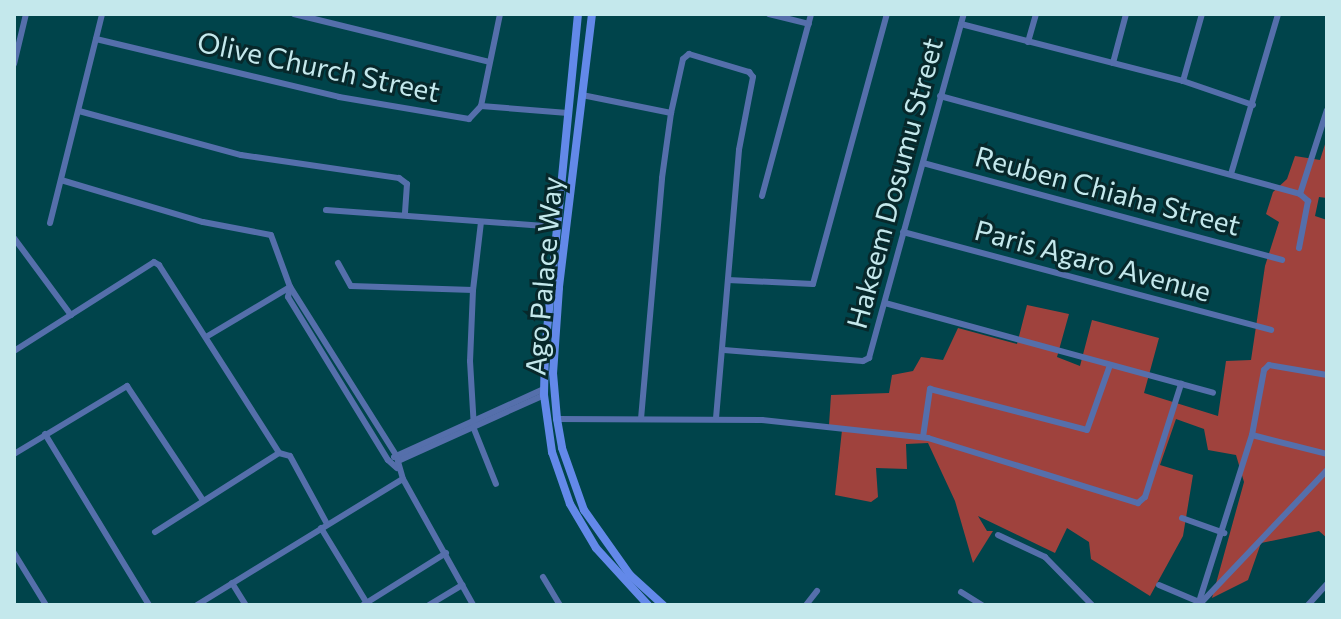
<!DOCTYPE html>
<style>
body{margin:0}
#map{position:relative;width:1341px;height:619px;overflow:hidden;background:#00444b;font-family:Commissioner,sans-serif}
div>[style]{position:absolute}
[style*='--x']{left:calc(var(--x)*1px);top:calc(var(--y)*1px);width:calc(var(--w)*1px);rotate:calc(var(--a)*1deg)}
.green>*{inset:0;background:#9f423d}
.minor>*{height:6px;margin:-3px;padding:0 3px;transform-origin:3px;border-radius:3px;background:#556fab}
.secondary>*{height:8px;margin:-4px;padding:0 4px;transform-origin:4px;border-radius:4px;background:#6389e9}
span{translate:-50% -50%;white-space:nowrap;text-align:center;line-height:1.15;-webkit-text-stroke:6px #07282b;paint-order:stroke}
.street-label{font-size:28px;color:#c4e8ec}
.frame{position:absolute;inset:0;border:16px solid #c4e8ec;pointer-events:none}
</style>
<div id="map">
<div class="green">
<i style="clip-path:polygon(1327px 138px,1327px 198px,1319px 197px,1315px 216px,1327px 220px,1327px 538px,1319px 531px,1261px 543px,1248px 580px,1212px 598px,1244px 482px,1236px 455px,1208px 450px,1204px 429px,1176px 419px,1160px 465px,1193px 475px,1183px 536px,1150px 596px,1091px 559px,1089px 542px,1067px 528px,1055px 553px,978px 516px,987px 531px,993px 531px,973px 563px,955px 501px,928px 443px,906px 444px,907px 469px,876px 468px,878px 497px,871px 502px,835px 495px,842px 430px,829px 425px,831px 395px,889px 393px,892px 375px,913px 371px,921px 357px,943px 360px,958px 328px,1017px 344px,1027px 305px,1069px 314px,1057px 357px,1080px 366px,1092px 320px,1159px 338px,1144px 393px,1218px 416px,1226px 361px,1251px 360px,1265px 266px,1279px 222px,1266px 214px,1273px 192px,1287px 179px,1295px 156px,1320px 160px)"></i>
</div>
<div class="minor">
<i style="--x:294;--y:14;--w:201;--a:13.8"></i>
<i style="--x:769;--y:14;--w:41;--a:14"></i>
<i style="--x:961;--y:24;--w:229;--a:14.4"></i>
<i style="--x:1183;--y:81;--w:74;--a:18.9"></i>
<i style="--x:96;--y:39;--w:250;--a:13.4"></i>
<i style="--x:339;--y:97;--w:132;--a:9.6"></i>
<i style="--x:469;--y:119;--w:18;--a:-47"></i>
<i style="--x:481;--y:106;--w:94;--a:-78.3"></i>
<i style="--x:1028;--y:42;--w:29;--a:-74"></i>
<i style="--x:1113;--y:63;--w:51;--a:-75.1"></i>
<i style="--x:14;--y:64;--w:51;--a:-76.5"></i>
<i style="--x:1183;--y:81;--w:70;--a:-74.2"></i>
<i style="--x:582;--y:95;--w:91;--a:11.4"></i>
<i style="--x:940;--y:96;--w:373;--a:15.2"></i>
<i style="--x:1300;--y:194;--w:11;--a:41"></i>
<i style="--x:1308;--y:201;--w:48;--a:100.8"></i>
<i style="--x:481;--y:106;--w:87;--a:4.6"></i>
<i style="--x:79;--y:111;--w:168;--a:15.2"></i>
<i style="--x:241;--y:155;--w:160;--a:8.3"></i>
<i style="--x:399;--y:178;--w:10;--a:37"></i>
<i style="--x:407;--y:184;--w:31;--a:94"></i>
<i style="--x:923;--y:163;--w:372;--a:15.1"></i>
<i style="--x:1231;--y:174;--w:167;--a:-73.6"></i>
<i style="--x:61;--y:180;--w:148;--a:16.5"></i>
<i style="--x:203;--y:222;--w:69;--a:10.8"></i>
<i style="--x:271;--y:235;--w:55;--a:69.9"></i>
<i style="--x:290;--y:287;--w:10;--a:101"></i>
<i style="--x:288;--y:297;--w:191;--a:58.5"></i>
<i style="--x:388;--y:460;--w:12;--a:42"></i>
<i style="--x:1300;--y:194;--w:88;--a:-72.2"></i>
<i style="--x:762;--y:196;--w:188;--a:-74.9"></i>
<i style="--x:326;--y:210;--w:232;--a:4.2"></i>
<i style="--x:481;--y:222;--w:68;--a:96.7"></i>
<i style="--x:473;--y:290;--w:71;--a:92.4"></i>
<i style="--x:470;--y:361;--w:68;--a:86.6"></i>
<i style="--x:474;--y:429;--w:59;--a:68.2"></i>
<i style="--x:50;--y:223;--w:215;--a:-76"></i>
<i style="--x:903;--y:232;--w:381;--a:14.9"></i>
<i style="--x:14;--y:238;--w:96;--a:53.5"></i>
<i style="--x:338;--y:263;--w:26;--a:61"></i>
<i style="--x:351;--y:286;--w:122;--a:1.9"></i>
<i style="--x:728;--y:280;--w:85;--a:2.7"></i>
<i style="--x:813;--y:284;--w:280;--a:-74.7"></i>
<i style="--x:885;--y:303;--w:340;--a:15.3"></i>
<i style="--x:206;--y:337;--w:98;--a:-30.8"></i>
<i style="--x:724;--y:350;--w:139;--a:4.5"></i>
<i style="--x:863;--y:361;--w:7;--a:-27"></i>
<i style="--x:869;--y:358;--w:357;--a:-74.6"></i>
<i style="--x:14;--y:351;--w:166;--a:-32.4"></i>
<i style="--x:154;--y:262;--w:6;--a:31"></i>
<i style="--x:159;--y:265;--w:223;--a:57.4"></i>
<i style="--x:279;--y:453;--w:11;--a:15"></i>
<i style="--x:290;--y:456;--w:77;--a:61.4"></i>
<i style="--x:557;--y:419;--w:205;--a:0.3"></i>
<i style="--x:762;--y:420;--w:167;--a:6.2"></i>
<i style="--x:928;--y:438;--w:220;--a:17.2"></i>
<i style="--x:1138;--y:503;--w:9;--a:-41"></i>
<i style="--x:1145;--y:497;--w:119;--a:-72.3"></i>
<i style="--x:641;--y:419;--w:242;--a:-85"></i>
<i style="--x:662;--y:178;--w:66;--a:-82.1"></i>
<i style="--x:671;--y:113;--w:55;--a:-77.5"></i>
<i style="--x:683;--y:59;--w:8;--a:-40"></i>
<i style="--x:689;--y:54;--w:63;--a:16.7"></i>
<i style="--x:749;--y:72;--w:6;--a:51"></i>
<i style="--x:753;--y:77;--w:74;--a:100.9"></i>
<i style="--x:739;--y:150;--w:269;--a:94.9"></i>
<i style="--x:45;--y:434;--w:200;--a:58.7"></i>
<i style="--x:1252;--y:435;--w:77;--a:14.2"></i>
<i style="--x:923;--y:437;--w:49;--a:-81.7"></i>
<i style="--x:930;--y:389;--w:162;--a:14.6"></i>
<i style="--x:1087;--y:430;--w:69;--a:-70.5"></i>
<i style="--x:14;--y:454;--w:132;--a:-31"></i>
<i style="--x:127;--y:386;--w:136;--a:56.4"></i>
<i style="--x:394;--y:457;--w:165;--a:-24.4"></i>
<i style="--x:398;--y:461;--w:160;--a:-24.3"></i>
<i style="--x:403;--y:479;--w:144;--a:60.9"></i>
<i style="--x:1182;--y:518;--w:45;--a:19.7"></i>
<i style="--x:321;--y:528;--w:90;--a:58.6"></i>
<i style="--x:155;--y:532;--w:147;--a:-32.5"></i>
<i style="--x:998;--y:535;--w:52;--a:25.1"></i>
<i style="--x:1045;--y:557;--w:67;--a:45.6"></i>
<i style="--x:14;--y:553;--w:61;--a:58.4"></i>
<i style="--x:543;--y:577;--w:33;--a:59"></i>
<i style="--x:232;--y:583;--w:26;--a:58"></i>
<i style="--x:1159;--y:585;--w:43;--a:23"></i>
<i style="--x:961;--y:592;--w:25;--a:32"></i>
<i style="--x:197;--y:605;--w:241;--a:-31.5"></i>
<i style="--x:403;--y:479;--w:25;--a:-106"></i>
<i style="--x:396;--y:455;--w:199;--a:-122.2"></i>
<i style="--x:363;--y:605;--w:98;--a:-32.1"></i>
<i style="--x:429;--y:605;--w:39;--a:-31"></i>
<i style="--x:806;--y:605;--w:18;--a:-52"></i>
<i style="--x:1198;--y:605;--w:178;--a:-72.4"></i>
<i style="--x:1252;--y:435;--w:66;--a:-79.5"></i>
<i style="--x:1264;--y:370;--w:7;--a:-45"></i>
<i style="--x:1269;--y:365;--w:59;--a:9.8"></i>
<i style="--x:1199;--y:605;--w:186;--a:-46.5"></i>
<i style="--x:1308;--y:605;--w:28;--a:-48"></i>
</div>
<div class="secondary">
<i style="--x:578;--y:14;--w:338;--a:95.6"></i>
<i style="--x:545;--y:350;--w:45;--a:91.3"></i>
<i style="--x:544;--y:395;--w:58;--a:82"></i>
<i style="--x:552;--y:452;--w:55;--a:70.9"></i>
<i style="--x:570;--y:504;--w:51;--a:59.4"></i>
<i style="--x:596;--y:548;--w:77;--a:47.6"></i>
<i style="--x:592;--y:14;--w:276;--a:96.9"></i>
<i style="--x:559;--y:288;--w:85;--a:94"></i>
<i style="--x:553;--y:373;--w:46;--a:85"></i>
<i style="--x:557;--y:419;--w:29;--a:80"></i>
<i style="--x:562;--y:448;--w:66;--a:70.5"></i>
<i style="--x:584;--y:510;--w:80;--a:54.7"></i>
<i style="--x:630;--y:575;--w:45;--a:42.3"></i>
</div>
<div class="street-label">
<span style="left:319px;top:66px;rotate:12deg">Olive Church Street</span>
<span style="left:894px;top:183px;rotate:-75deg">Hakeem Dosumu Street</span>
<span style="left:1108px;top:190px;rotate:15deg">Reuben Chiaha Street</span>
<span style="left:1093px;top:260px;rotate:15deg">Paris Agaro Avenue</span>
<span style="left:543px;top:276px;rotate:-85deg">Ago Palace Way</span>
</div>
<div class="frame"></div>
</div>
